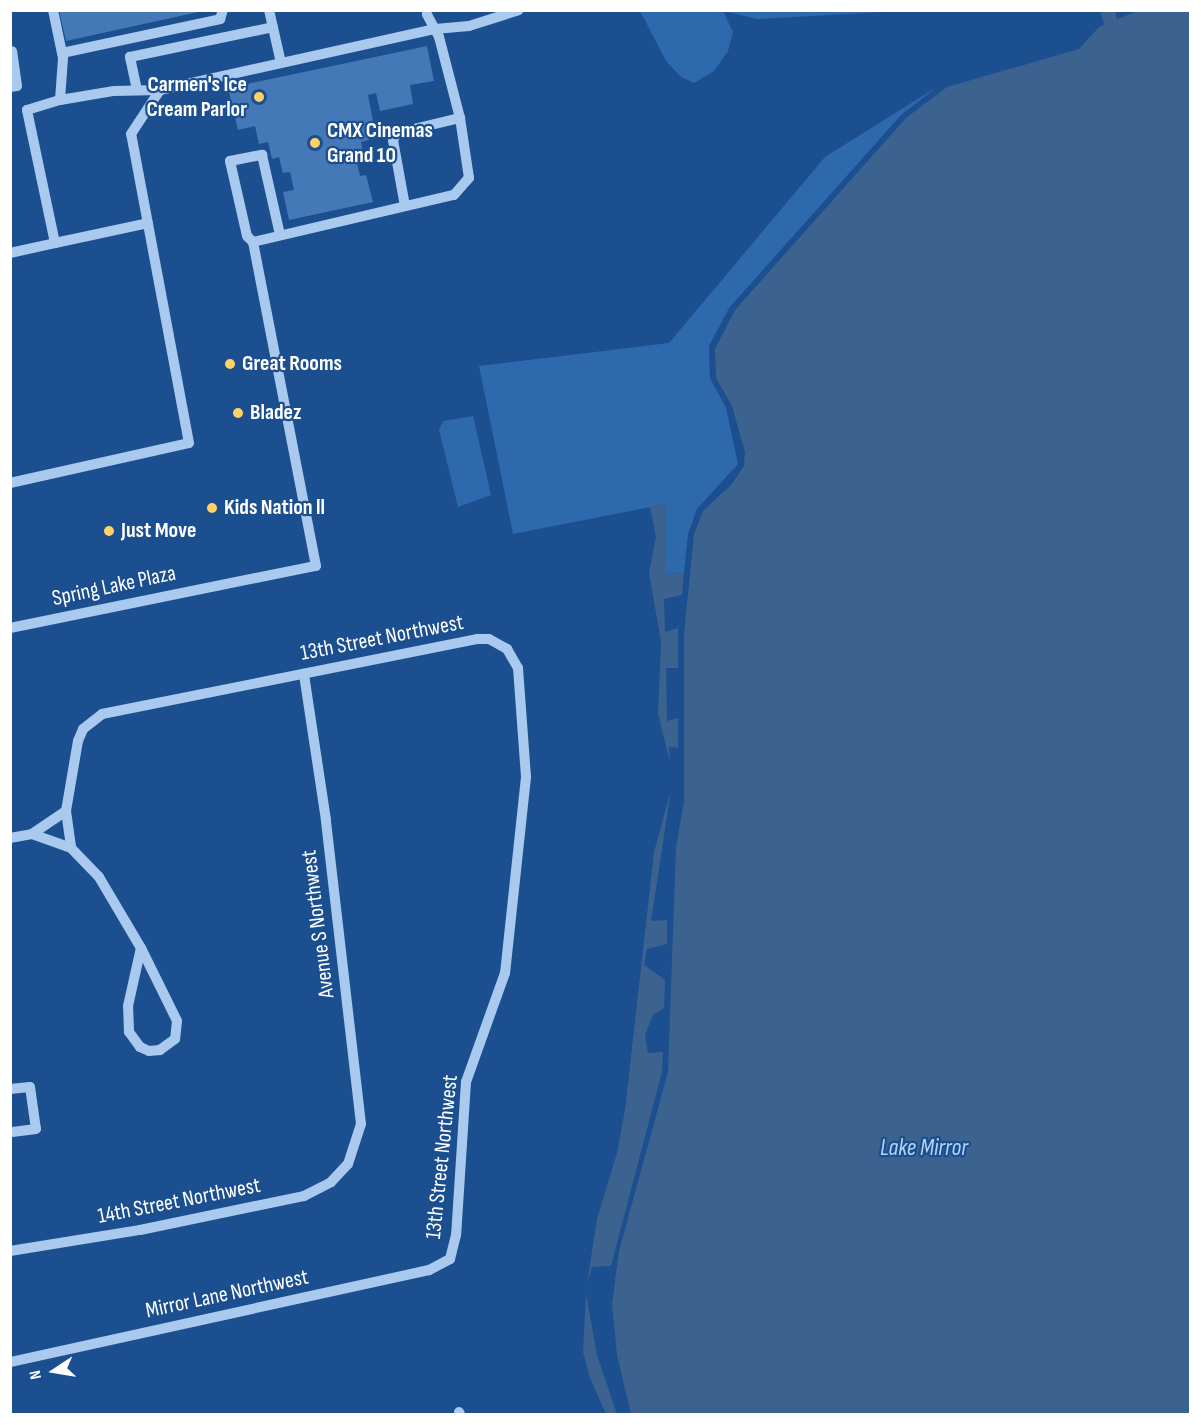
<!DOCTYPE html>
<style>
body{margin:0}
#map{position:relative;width:1201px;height:1425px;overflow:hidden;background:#1b4f8f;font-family:"Sofia Sans Condensed",sans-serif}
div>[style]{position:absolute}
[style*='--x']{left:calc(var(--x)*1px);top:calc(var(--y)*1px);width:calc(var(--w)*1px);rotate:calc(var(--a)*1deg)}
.green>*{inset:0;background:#2e69ad}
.water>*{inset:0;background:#3c6290}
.canal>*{height:14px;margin:-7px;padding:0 7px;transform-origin:7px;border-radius:7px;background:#3c6290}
.building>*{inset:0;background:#4478b7}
.minor>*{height:10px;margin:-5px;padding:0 5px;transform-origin:5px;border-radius:5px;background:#a9c9ee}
.dots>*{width:16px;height:16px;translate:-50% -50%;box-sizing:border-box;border:3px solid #1b4f8f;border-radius:50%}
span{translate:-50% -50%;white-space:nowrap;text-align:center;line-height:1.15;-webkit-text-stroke:4.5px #1b4f8f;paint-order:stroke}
.poi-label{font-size:22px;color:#fff;font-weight:700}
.right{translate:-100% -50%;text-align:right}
.left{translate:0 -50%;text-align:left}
.street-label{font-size:22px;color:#fff}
.water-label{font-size:24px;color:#b5d3f5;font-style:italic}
.frame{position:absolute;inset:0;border:12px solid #fff;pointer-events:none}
.north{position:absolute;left:24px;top:1341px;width:60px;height:60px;-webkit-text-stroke:4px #1b4f8f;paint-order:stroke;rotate:258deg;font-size:16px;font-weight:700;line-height:24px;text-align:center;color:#fff}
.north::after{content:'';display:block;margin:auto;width:21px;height:27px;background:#fff;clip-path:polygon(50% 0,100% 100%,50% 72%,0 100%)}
</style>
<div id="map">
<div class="green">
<i style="clip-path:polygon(640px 11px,723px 11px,733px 32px,728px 51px,714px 71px,694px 83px,681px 77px,666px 61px)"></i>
<i style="clip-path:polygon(724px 11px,901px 11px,757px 19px)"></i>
<i style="clip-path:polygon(937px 87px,901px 115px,729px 308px,709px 346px,710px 378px,726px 408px,738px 464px,697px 509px,688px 534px,684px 572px,665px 575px,666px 504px,513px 534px,479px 366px,669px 343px,825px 157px)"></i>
<i style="clip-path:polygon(473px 416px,491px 495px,458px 507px,439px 430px,443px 421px)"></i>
</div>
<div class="water">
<i style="clip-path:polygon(1139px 10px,1190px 11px,1190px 1414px,631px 1414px,617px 1355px,612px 1304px,619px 1251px,668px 1072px,676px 847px,684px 801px,684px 634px,694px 534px,703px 511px,731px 485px,744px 466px,745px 452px,732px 406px,716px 378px,715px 349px,735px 310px,906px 118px,947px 87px,1079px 49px,1099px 27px)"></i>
<i style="clip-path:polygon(666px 504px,665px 575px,684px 572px,682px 595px,664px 599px,665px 632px,678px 628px,678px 668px,666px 668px,667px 721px,678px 718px,678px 748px,669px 747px,670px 762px,658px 714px,661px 641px,649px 573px,656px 537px,650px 507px)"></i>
<i style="clip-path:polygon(671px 790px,651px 921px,667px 920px,667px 944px,647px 949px,644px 965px,665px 980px,664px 1008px,653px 1015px,645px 1035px,648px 1053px,663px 1052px,662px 1072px,611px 1266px,592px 1267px,587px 1284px,597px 1219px,617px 1153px,625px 1110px,654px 852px)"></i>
<i style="clip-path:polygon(586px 1293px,597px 1355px,617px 1414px,606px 1414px,590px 1378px,583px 1352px)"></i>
</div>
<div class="canal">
<i style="--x:1107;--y:10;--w:13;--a:72"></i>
</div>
<div class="building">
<i style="clip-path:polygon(59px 10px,203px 10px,203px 11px,66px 41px)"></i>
<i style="clip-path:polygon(427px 46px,434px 81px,410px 85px,413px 104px,380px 111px,376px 93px,368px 95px,373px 121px,366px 123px,369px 140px,361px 142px,364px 157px,356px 159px,360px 176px,366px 175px,373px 202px,289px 220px,283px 192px,294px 190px,290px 172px,283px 173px,279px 157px,272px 159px,268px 142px,259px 144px,255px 126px,238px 130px,228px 88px)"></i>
</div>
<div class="minor">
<i style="--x:269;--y:10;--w:54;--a:77.2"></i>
<i style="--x:62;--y:53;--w:162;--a:-12.1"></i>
<i style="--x:220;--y:19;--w:9;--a:-72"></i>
<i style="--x:10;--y:87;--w:7;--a:-8"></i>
<i style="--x:17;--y:86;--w:35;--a:-98"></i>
<i style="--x:137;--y:90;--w:34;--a:-102"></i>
<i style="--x:130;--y:57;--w:146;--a:-11.8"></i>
<i style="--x:60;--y:100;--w:55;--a:-9.5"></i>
<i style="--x:114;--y:91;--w:46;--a:-1.2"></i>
<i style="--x:405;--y:206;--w:67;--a:-100.3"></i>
<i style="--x:393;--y:140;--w:8;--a:-60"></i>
<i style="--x:397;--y:133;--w:65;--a:-13.4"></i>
<i style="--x:253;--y:242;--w:8;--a:-135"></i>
<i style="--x:247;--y:236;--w:77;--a:-102.8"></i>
<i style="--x:230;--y:161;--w:33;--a:-11"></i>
<i style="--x:262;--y:155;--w:82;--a:77.3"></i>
<i style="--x:55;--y:243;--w:95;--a:-12.1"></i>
<i style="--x:10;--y:253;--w:46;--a:-12.5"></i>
<i style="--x:55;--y:243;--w:136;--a:-101.9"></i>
<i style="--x:27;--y:110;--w:34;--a:-17"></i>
<i style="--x:60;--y:100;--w:42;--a:-85.9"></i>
<i style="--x:63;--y:58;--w:49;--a:-101.8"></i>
<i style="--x:10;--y:483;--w:183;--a:-12.6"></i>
<i style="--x:189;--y:443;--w:314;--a:-100.6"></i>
<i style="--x:131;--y:134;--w:53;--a:-56.6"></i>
<i style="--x:160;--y:90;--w:282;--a:-12.5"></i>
<i style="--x:435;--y:29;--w:34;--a:-5"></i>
<i style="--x:469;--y:26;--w:52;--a:-17.7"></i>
<i style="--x:10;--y:628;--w:312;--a:-11.5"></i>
<i style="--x:316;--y:566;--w:330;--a:-101"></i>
<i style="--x:253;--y:242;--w:206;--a:-13.2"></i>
<i style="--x:454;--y:195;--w:23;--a:-49"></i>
<i style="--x:469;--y:178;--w:61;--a:-98.5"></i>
<i style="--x:460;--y:118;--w:84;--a:-104.5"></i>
<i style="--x:439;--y:37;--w:26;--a:-118"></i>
<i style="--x:66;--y:811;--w:37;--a:82"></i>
<i style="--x:71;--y:848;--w:40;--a:46"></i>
<i style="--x:99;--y:877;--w:82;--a:59.4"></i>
<i style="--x:141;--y:948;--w:81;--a:63.7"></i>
<i style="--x:177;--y:1021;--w:18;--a:96"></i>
<i style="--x:175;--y:1039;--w:19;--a:144"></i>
<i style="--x:160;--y:1050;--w:11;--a:175"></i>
<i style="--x:149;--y:1051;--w:10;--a:-156"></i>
<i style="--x:140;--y:1047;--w:19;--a:-126"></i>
<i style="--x:129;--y:1032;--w:26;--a:-92"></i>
<i style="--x:128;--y:1006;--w:59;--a:-77.4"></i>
<i style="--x:32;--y:834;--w:41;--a:19.7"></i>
<i style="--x:10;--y:838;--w:22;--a:-10"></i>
<i style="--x:32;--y:834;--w:41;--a:-34.1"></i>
<i style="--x:66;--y:811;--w:71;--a:-80.3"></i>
<i style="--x:78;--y:741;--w:13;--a:-67"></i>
<i style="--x:83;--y:729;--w:24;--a:-38"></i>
<i style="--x:102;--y:714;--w:382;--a:-11.3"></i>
<i style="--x:477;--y:639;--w:12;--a:0"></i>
<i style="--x:489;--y:639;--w:21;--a:29"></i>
<i style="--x:507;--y:649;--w:22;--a:60"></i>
<i style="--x:518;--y:668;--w:109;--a:85.8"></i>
<i style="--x:526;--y:777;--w:197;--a:96.1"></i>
<i style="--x:505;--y:973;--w:116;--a:109.7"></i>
<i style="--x:466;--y:1082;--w:153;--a:93.7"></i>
<i style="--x:456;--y:1235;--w:25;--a:104"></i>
<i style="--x:450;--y:1259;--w:24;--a:152"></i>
<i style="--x:429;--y:1270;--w:429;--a:167.6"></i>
<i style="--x:10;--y:1089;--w:20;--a:-6"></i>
<i style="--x:30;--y:1087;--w:42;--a:81.9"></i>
<i style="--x:36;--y:1129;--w:26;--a:173"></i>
<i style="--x:10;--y:1251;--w:132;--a:-9.2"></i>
<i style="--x:140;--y:1230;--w:167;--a:-11.7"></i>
<i style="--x:304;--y:1196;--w:30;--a:-27"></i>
<i style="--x:331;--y:1182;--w:25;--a:-47"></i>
<i style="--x:348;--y:1164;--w:42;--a:-72"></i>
<i style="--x:361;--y:1124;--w:306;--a:-96.6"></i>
<i style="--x:326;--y:820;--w:148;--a:-98.6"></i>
<i style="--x:459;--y:1412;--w:2;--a:63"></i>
</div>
<div class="dots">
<i style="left:259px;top:97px;background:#ffd166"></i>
<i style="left:315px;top:143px;background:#ffd166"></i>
<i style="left:230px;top:364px;background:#ffd166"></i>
<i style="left:238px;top:413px;background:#ffd166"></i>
<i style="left:212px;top:508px;background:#ffd166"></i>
<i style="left:109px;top:531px;background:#ffd166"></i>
</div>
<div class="poi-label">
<span class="right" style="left:247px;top:97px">Carmen's Ice<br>Cream Parlor</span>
<span class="left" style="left:327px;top:143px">CMX Cinemas<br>Grand 10</span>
<span class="left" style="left:242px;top:364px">Great Rooms</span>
<span class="left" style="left:250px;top:413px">Bladez</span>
<span class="left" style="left:224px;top:508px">Kids Nation ll</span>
<span class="left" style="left:121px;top:531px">Just Move</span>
</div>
<div class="street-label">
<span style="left:114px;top:586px;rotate:-12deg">Spring Lake Plaza</span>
<span style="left:382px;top:638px;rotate:-11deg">13th Street Northwest</span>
<span style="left:318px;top:924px;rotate:-97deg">Avenue S Northwest</span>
<span style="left:442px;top:1157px;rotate:-84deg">13th Street Northwest</span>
<span style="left:179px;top:1201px;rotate:-11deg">14th Street Northwest</span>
<span style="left:227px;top:1294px;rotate:-12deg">Mirror Lane Northwest</span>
</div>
<div class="water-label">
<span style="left:924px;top:1148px">Lake Mirror</span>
</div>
<div class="frame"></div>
<div class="north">N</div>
</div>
